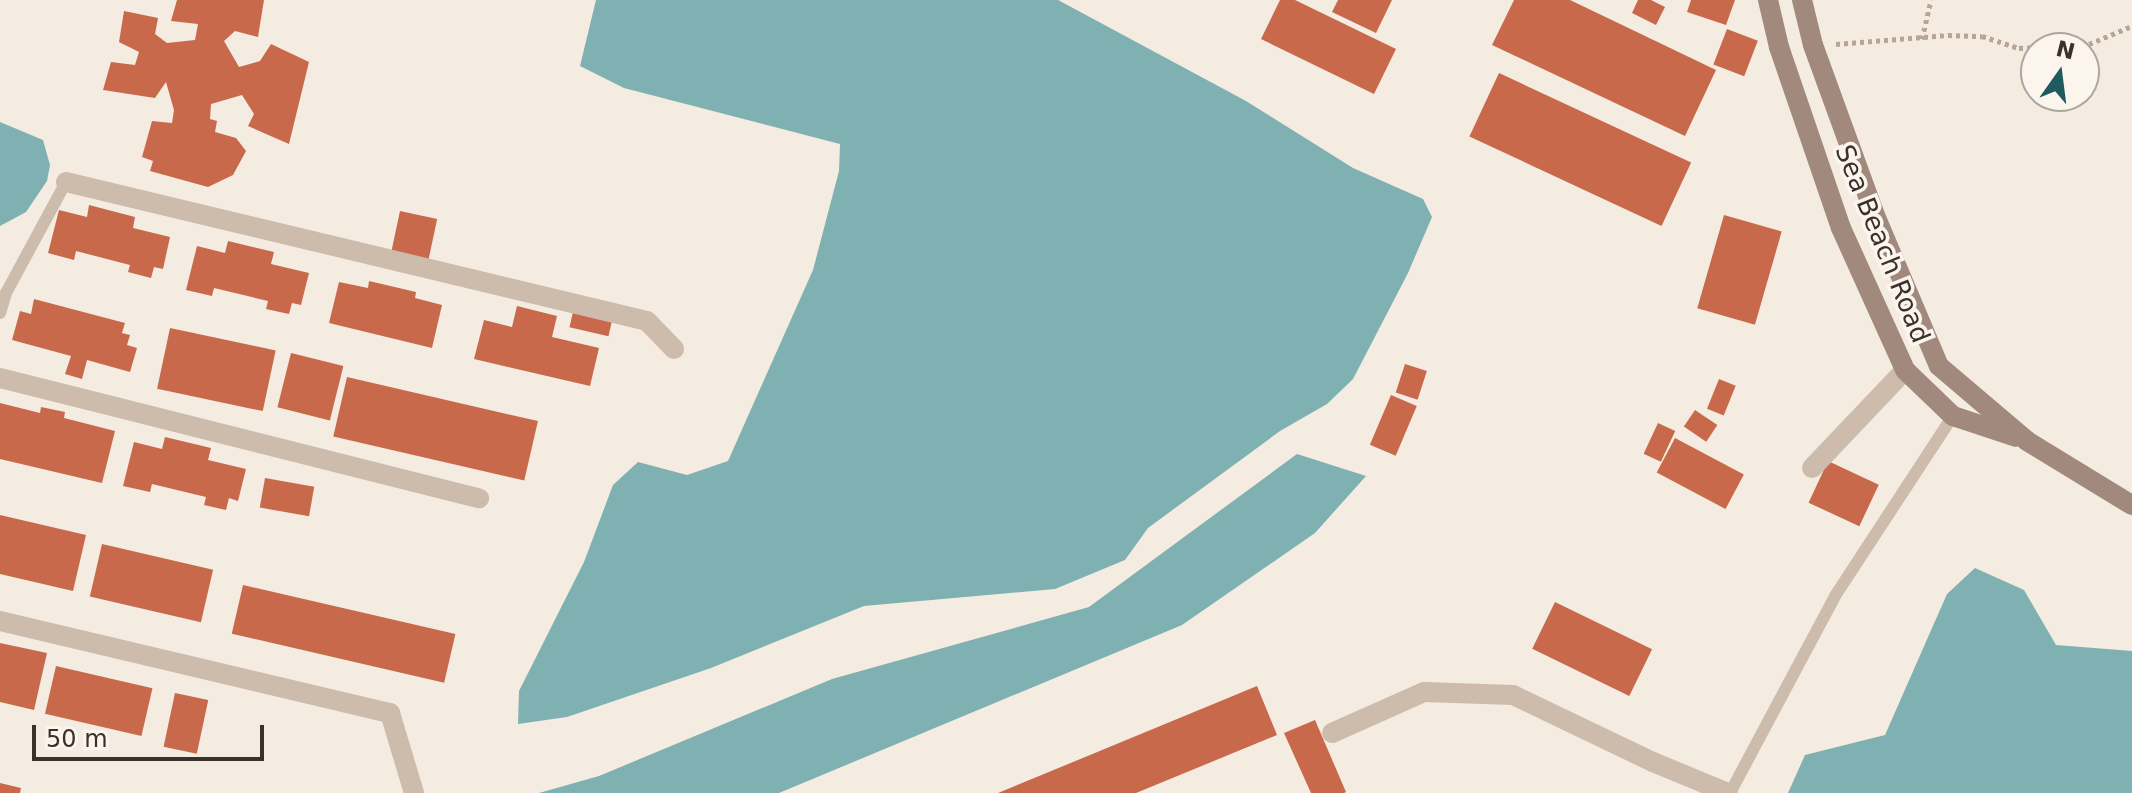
<!DOCTYPE html>
<style>
body{margin:0}
#map{position:relative;width:2132px;height:793px;overflow:hidden;background:#f4ebe1;font-family:"DejaVu Sans",sans-serif}
div>[style]{position:absolute}
[style*='--x']{left:calc(var(--x)*1px);top:calc(var(--y)*1px);width:calc(var(--w)*1px);rotate:calc(var(--a)*1deg)}
.water>*{inset:0;background:#7fb0b2}
.building>*{inset:0;background:#c8694b;transform-origin:0 0}
.path>*{height:5px;margin-top:-2.5px;transform-origin:0;background:repeating-linear-gradient(90deg,#b9a596 0 4px,transparent 0 8px)}
.service>*{height:12px;margin:-6px;padding:0 6px;transform-origin:6px;border-radius:6px;background:#cdbbac}
.minor>*{height:20px;margin:-10px;padding:0 10px;transform-origin:10px;border-radius:10px;background:#cdbbac}
.secondary>*{height:20px;margin:-10px;padding:0 10px;transform-origin:10px;border-radius:10px;background:#a18a7d}
span{translate:-50% -50%;white-space:nowrap;text-align:center;line-height:1.15;-webkit-text-stroke:7px #fbf5ee;paint-order:stroke}
.street-label{font-size:26px;color:#3b302b}
.north{position:absolute;left:2020px;top:32px;width:80px;height:80px;box-sizing:border-box;background:#fbf5ee;border:2px solid #aea6a0;border-radius:50%;rotate:14deg;font-size:22px;font-weight:700;line-height:32px;text-align:center;color:#3b302b}
.north::after{content:'';display:block;margin:auto;width:28px;height:36px;background:#1f5a5e;clip-path:polygon(50% 0,100% 100%,50% 72%,0 100%)}
.scale{position:absolute;left:32px;top:725px;width:232px;height:36px;box-sizing:border-box;border:4px solid #3b302b;border-top:0;padding-left:10px;font-size:24px;line-height:28px;white-space:nowrap;color:#3b302b;-webkit-text-stroke:6px #fbf5ee;paint-order:stroke}
</style>
<div id="map">
<div class="water">
<i style="clip-path:polygon(596px 0,1058px 0,1246px 101px,1353px 168px,1423px 199px,1432px 217px,1408px 273px,1353px 379px,1327px 404px,1280px 431px,1148px 528px,1125px 560px,1055px 589px,864px 606px,711px 668px,567px 717px,518px 724px,519px 691px,584px 562px,613px 485px,638px 462px,687px 475px,728px 461px,813px 270px,839px 171px,840px 144px,624px 88px,580px 66px)"></i>
<i style="clip-path:polygon(0 122px,43px 140px,50px 165px,47px 181px,26px 212px,0 226px)"></i>
<i style="clip-path:polygon(1297px 454px,1366px 476px,1315px 533px,1182px 625px,779px 793px,539px 793px,599px 776px,832px 679px,1089px 607px)"></i>
<i style="clip-path:polygon(1975px 568px,2024px 590px,2056px 645px,2132px 651px,2132px 793px,1788px 793px,1805px 755px,1885px 735px,1947px 594px)"></i>
</div>
<div class="building">
<i style="clip-path:polygon(177px 0,264px 0,258px 37px,235px 31px,224px 41px,239px 67px,260px 61px,271px 44px,309px 62px,289px 144px,248px 126px,254px 114px,242px 95px,211px 104px,210px 119px,217px 121px,215px 132px,236px 138px,246px 151px,233px 175px,208px 187px,150px 171px,153px 161px,142px 157px,152px 121px,172px 123px,174px 110px,166px 82px,155px 98px,103px 90px,111px 62px,135px 65px,139px 52px,119px 42px,124px 11px,158px 18px,155px 34px,167px 43px,195px 40px,198px 24px,171px 21px)"></i>
<i style="clip-path:polygon(1280px 0,1295px 0,1396px 49px,1374px 94px,1261px 39px)"></i>
<i style="clip-path:polygon(1338px 0,1392px 0,1376px 33px,1332px 12px)"></i>
<i style="clip-path:polygon(1514px 0,1570px 0,1716px 70px,1685px 136px,1492px 45px)"></i>
<i style="clip-path:polygon(1638px 0,1651px 0,1665px 7px,1656px 25px,1632px 13px)"></i>
<i style="clip-path:polygon(1691px 0,1735px 0,1726px 25px,1687px 12px)"></i>
<i style="left:1727px;top:29px;width:33px;height:38px;rotate:21deg"></i>
<i style="left:1499px;top:73px;width:212px;height:70px;rotate:25deg"></i>
<i style="clip-path:polygon(89px 205px,135px 217px,133px 228px,170px 237px,163px 269px,154px 267px,151px 278px,128px 272px,130px 265px,76px 251px,74px 260px,48px 253px,59px 210px,87px 217px)"></i>
<i style="left:400px;top:211px;width:38px;height:51px;rotate:12deg"></i>
<i style="left:1724px;top:215px;width:60px;height:97px;rotate:16deg"></i>
<i style="clip-path:polygon(228px 241px,274px 252px,271px 264px,309px 273px,301px 305px,292px 303px,289px 314px,266px 309px,268px 301px,214px 288px,212px 296px,186px 290px,197px 246px,225px 253px)"></i>
<i style="clip-path:polygon(369px 281px,416px 292px,415px 298px,442px 305px,432px 348px,329px 323px,339px 282px,368px 288px)"></i>
<i style="clip-path:polygon(34px 299px,125px 323px,122px 333px,130px 335px,127px 345px,137px 348px,130px 372px,87px 360px,82px 379px,65px 374px,71px 356px,12px 340px,20px 311px,31px 314px)"></i>
<i style="left:576px;top:299px;width:40px;height:29px;rotate:13deg"></i>
<i style="clip-path:polygon(517px 306px,557px 316px,552px 337px,599px 348px,590px 386px,474px 359px,484px 320px,512px 327px)"></i>
<i style="left:170px;top:328px;width:108px;height:62px;rotate:12deg"></i>
<i style="left:291px;top:353px;width:54px;height:56px;rotate:14deg"></i>
<i style="left:1405px;top:364px;width:23px;height:30px;rotate:18deg"></i>
<i style="left:347px;top:377px;width:196px;height:61px;rotate:13deg"></i>
<i style="left:1719px;top:379px;width:18px;height:32px;rotate:22deg"></i>
<i style="left:1391px;top:395px;width:28px;height:54px;rotate:23deg"></i>
<i style="clip-path:polygon(0 403px,40px 413px,41px 407px,65px 412px,64px 418px,115px 431px,102px 483px,0 459px)"></i>
<i style="left:1695px;top:410px;width:27px;height:20px;rotate:34deg"></i>
<i style="left:1658px;top:423px;width:19px;height:34px;rotate:25deg"></i>
<i style="clip-path:polygon(165px 437px,211px 448px,208px 460px,246px 469px,238px 501px,229px 498px,226px 510px,204px 505px,206px 497px,152px 484px,150px 492px,123px 486px,134px 442px,162px 449px)"></i>
<i style="left:1675px;top:438px;width:78px;height:39px;rotate:28deg"></i>
<i style="left:1828px;top:461px;width:56px;height:46px;rotate:25deg"></i>
<i style="left:265px;top:478px;width:50px;height:30px;rotate:10deg"></i>
<i style="clip-path:polygon(0 515px,86px 535px,73px 591px,0 574px)"></i>
<i style="left:102px;top:544px;width:114px;height:54px;rotate:13deg"></i>
<i style="left:243px;top:585px;width:218px;height:50px;rotate:13deg"></i>
<i style="left:1555px;top:602px;width:108px;height:52px;rotate:26deg"></i>
<i style="clip-path:polygon(0 643px,47px 653px,34px 710px,0 702px)"></i>
<i style="left:56px;top:666px;width:99px;height:49px;rotate:13deg"></i>
<i style="clip-path:polygon(1257px 686px,1277px 735px,1136px 793px,998px 793px)"></i>
<i style="left:175px;top:693px;width:34px;height:55px;rotate:12deg"></i>
<i style="clip-path:polygon(1315px 720px,1346px 792px,1344px 793px,1311px 793px,1284px 733px)"></i>
<i style="clip-path:polygon(0 783px,21px 788px,20px 793px,0 793px)"></i>
</div>
<div class="path">
<i style="--x:1922;--y:39;--w:40;--a:-77"></i>
<i style="--x:1836;--y:44;--w:112;--a:-4.6"></i>
<i style="--x:1948;--y:35;--w:34;--a:2"></i>
<i style="--x:1982;--y:36;--w:39;--a:18"></i>
<i style="--x:2019;--y:48;--w:70;--a:-3.3"></i>
<i style="--x:2089;--y:44;--w:47;--a:-22.7"></i>
</div>
<div class="service">
<i style="--x:0;--y:313;--w:21;--a:-73"></i>
<i style="--x:6;--y:293;--w:126;--a:-61.6"></i>
<i style="--x:1730;--y:793;--w:223;--a:-61.9"></i>
<i style="--x:1835;--y:596;--w:215;--a:-56.8"></i>
</div>
<div class="minor">
<i style="--x:66;--y:182;--w:597;--a:13.45"></i>
<i style="--x:647;--y:321;--w:39;--a:46"></i>
<i style="--x:0;--y:378;--w:494;--a:14.1"></i>
<i style="--x:1812;--y:468;--w:135;--a:-46.5"></i>
<i style="--x:0;--y:621;--w:401;--a:13.3"></i>
<i style="--x:390;--y:713;--w:84;--a:73.3"></i>
<i style="--x:1332;--y:733;--w:101;--a:-24"></i>
<i style="--x:1424;--y:692;--w:89;--a:1.9"></i>
<i style="--x:1513;--y:695;--w:155;--a:25.6"></i>
<i style="--x:1653;--y:762;--w:81;--a:22.5"></i>
</div>
<div class="secondary">
<i style="--x:1768;--y:0;--w:48;--a:76.8"></i>
<i style="--x:1779;--y:47;--w:191;--a:71.1"></i>
<i style="--x:1841;--y:228;--w:156;--a:65.7"></i>
<i style="--x:1905;--y:370;--w:66;--a:43.8"></i>
<i style="--x:1953;--y:416;--w:66;--a:18.4"></i>
<i style="--x:1802;--y:0;--w:46;--a:76.3"></i>
<i style="--x:1813;--y:45;--w:179;--a:70"></i>
<i style="--x:1874;--y:213;--w:166;--a:67"></i>
<i style="--x:1939;--y:366;--w:116;--a:40.4"></i>
<i style="--x:2027;--y:441;--w:123;--a:31.4"></i>
</div>
<div class="street-label">
<span style="left:1882px;top:244px;rotate:68deg">Sea Beach Road</span>
</div>
<div class="north">N</div>
<div class="scale">50 m</div>
</div>
